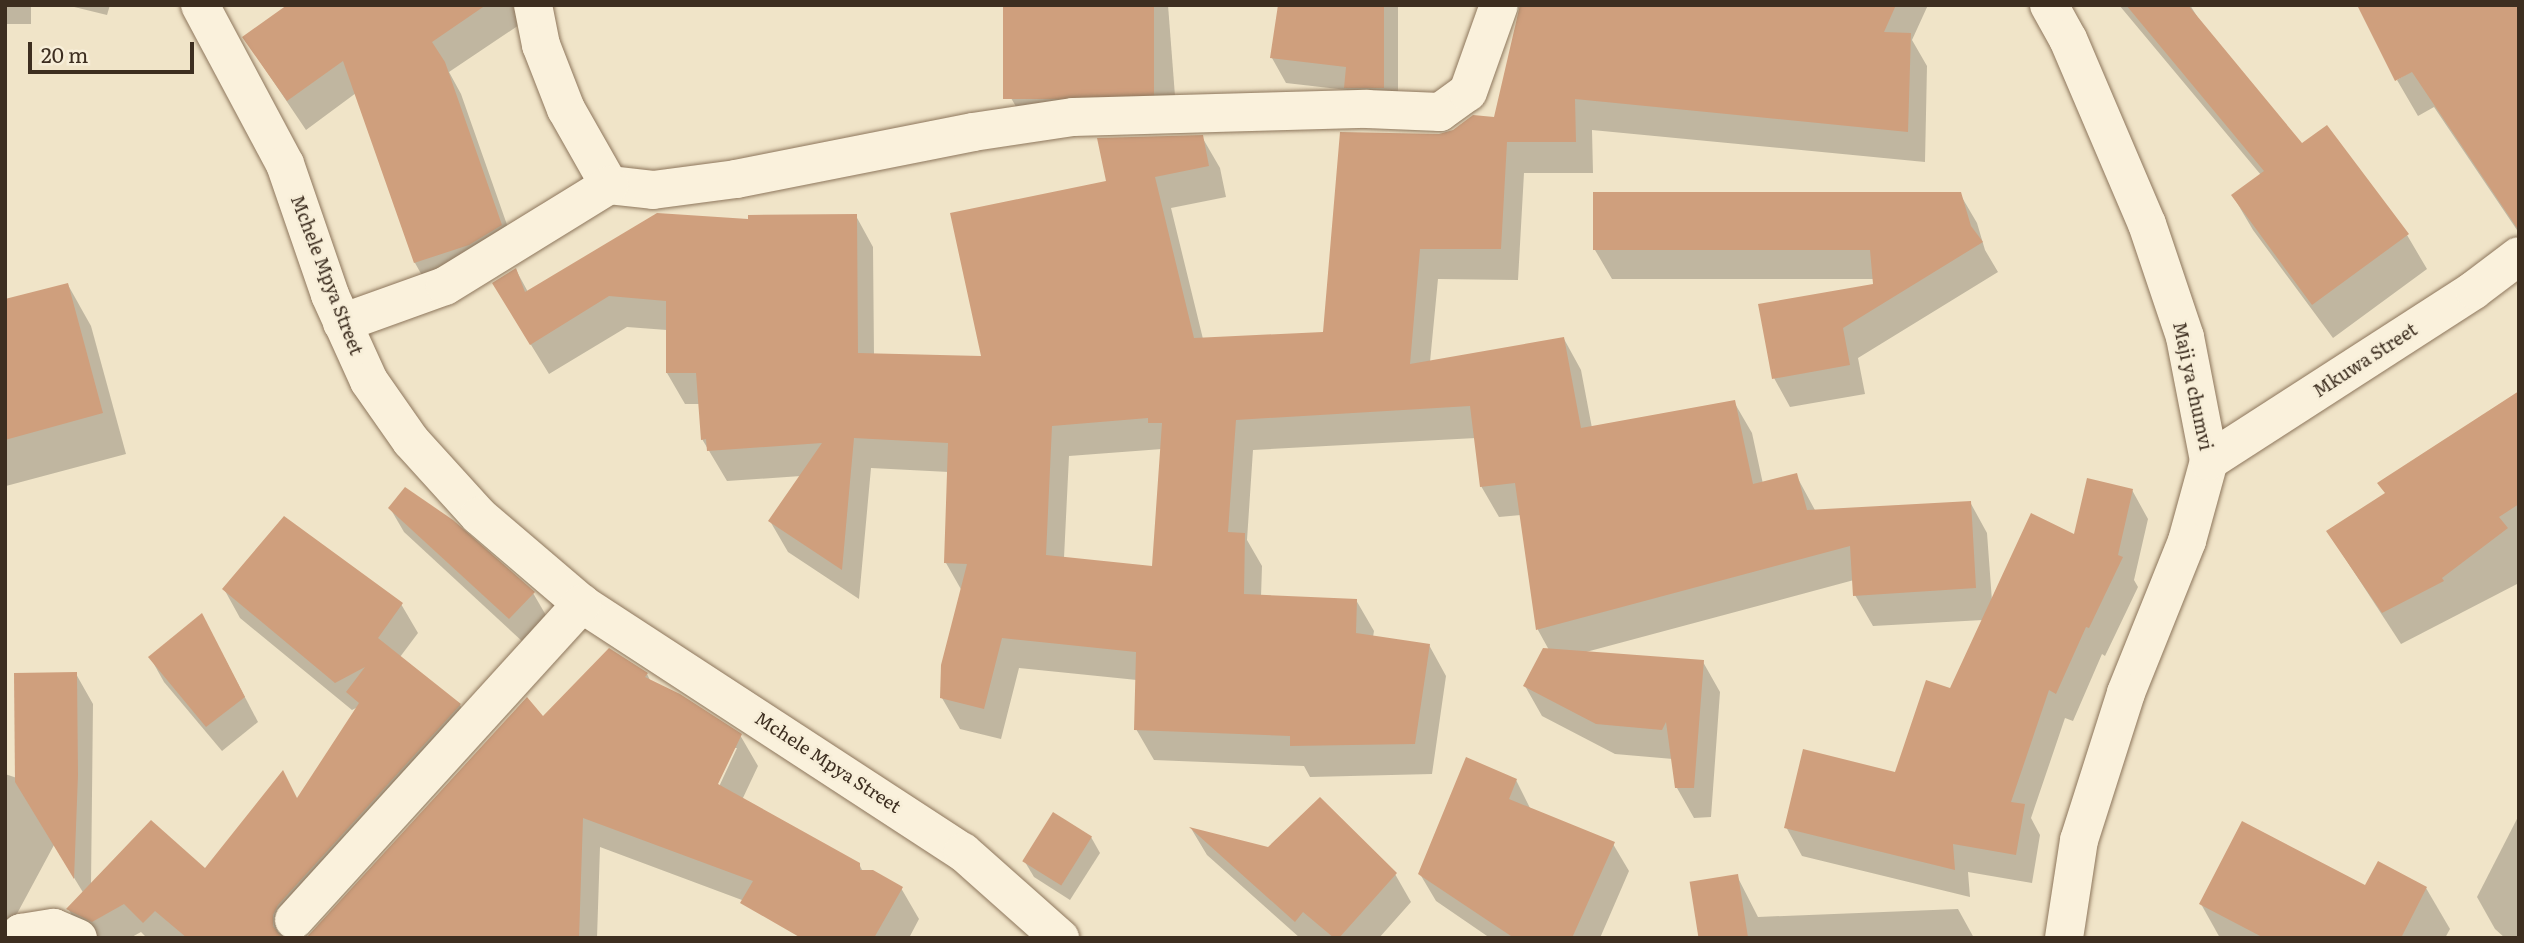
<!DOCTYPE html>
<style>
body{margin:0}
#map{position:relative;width:2524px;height:943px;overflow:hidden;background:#f0e4c8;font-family:Literata,serif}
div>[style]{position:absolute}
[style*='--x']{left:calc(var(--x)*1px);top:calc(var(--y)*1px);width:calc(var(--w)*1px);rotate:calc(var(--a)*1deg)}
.shadow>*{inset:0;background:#0003;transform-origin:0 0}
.building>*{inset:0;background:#cf9f7d;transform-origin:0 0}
.roads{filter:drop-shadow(0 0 2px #8d765c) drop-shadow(0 0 2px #8d765c)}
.street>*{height:38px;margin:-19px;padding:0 19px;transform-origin:19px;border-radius:19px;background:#faf1dc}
span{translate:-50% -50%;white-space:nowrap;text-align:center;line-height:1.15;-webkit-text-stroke:5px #f7eed8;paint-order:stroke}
.street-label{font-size:18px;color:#3d2e20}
.frame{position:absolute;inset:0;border:7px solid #3d2e20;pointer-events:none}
.scale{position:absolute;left:28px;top:42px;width:166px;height:32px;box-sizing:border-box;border:4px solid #3d2e20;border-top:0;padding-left:9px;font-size:21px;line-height:24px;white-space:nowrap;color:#3d2e20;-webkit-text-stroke:5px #f7eed8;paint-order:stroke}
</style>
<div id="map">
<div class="shadow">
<i style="left:5px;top:5px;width:26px;height:19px"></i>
<i style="clip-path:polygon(66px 5px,110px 5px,107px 15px)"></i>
<i style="clip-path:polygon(290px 5px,512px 5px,522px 23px,449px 72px,461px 94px,518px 256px,432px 293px,415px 263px,356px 93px,306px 130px,244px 38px)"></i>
<i style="clip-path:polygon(1005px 5px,1168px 5px,1177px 122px,1029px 129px,1011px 98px)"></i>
<i style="clip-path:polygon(1315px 5px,1398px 5px,1398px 113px,1360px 112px,1347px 90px,1286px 83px,1272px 58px)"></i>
<i style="clip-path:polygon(evenodd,1650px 5px,1928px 5px,1912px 40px,1927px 66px,1925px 162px,1592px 130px,1593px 173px,1524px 173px,1518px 280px,1438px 279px,1430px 362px,1564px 339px,1581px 370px,1592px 428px,1734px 402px,1752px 433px,1763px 484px,1796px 475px,1816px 512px,1970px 502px,1987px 533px,1992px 601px,2132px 490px,2148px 519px,2134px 580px,2138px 587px,2105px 656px,2102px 654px,2073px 721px,2065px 718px,2031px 818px,2040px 835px,2032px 883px,1968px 872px,1970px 897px,1802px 856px,1786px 827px,1896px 774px,1951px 690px,1983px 620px,1873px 626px,1855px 595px,1854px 580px,1586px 652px,1703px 662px,1720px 692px,1711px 817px,1694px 818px,1677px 788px,1673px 759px,1615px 754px,1542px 716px,1525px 686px,1549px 650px,1538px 630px,1521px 515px,1499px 517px,1481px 486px,1476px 438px,1253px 450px,1247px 540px,1262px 566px,1261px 597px,1356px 600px,1374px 631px,1373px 637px,1429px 645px,1446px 676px,1432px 774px,1310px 777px,1304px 766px,1154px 760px,1136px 729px,1137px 680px,1019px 668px,1001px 739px,960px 729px,942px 698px,962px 591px,946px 563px,949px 472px,871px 468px,859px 599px,788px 552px,770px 521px,801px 476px,727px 481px,702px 439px,700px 404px,685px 404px,667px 373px,667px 330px,627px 327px,549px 374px,512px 314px,516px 270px,528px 292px,749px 221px,856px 216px,873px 247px,874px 355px,984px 358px,1108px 183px,1202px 137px,1220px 168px,1226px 197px,1171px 208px,1203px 339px,1325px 334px,1439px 136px,1495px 118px,1650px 5px,1162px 449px,1154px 567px,1064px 558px,1069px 456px,1162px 449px)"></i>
<i style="clip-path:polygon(2119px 5px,2190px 5px,2203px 26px,2301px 146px,2407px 235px,2427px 269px,2333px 338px,2253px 230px,2233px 196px,2261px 175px)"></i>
<i style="clip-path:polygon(2519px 5px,2519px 233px,2434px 107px,2418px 116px,2397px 80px)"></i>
<i style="clip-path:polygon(1960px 194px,1977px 223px,1985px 250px,1998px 272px,1858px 358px,1865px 394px,1790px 407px,1774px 378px,1875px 286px,1874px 279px,1612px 279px,1595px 250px)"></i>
<i style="clip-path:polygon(68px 285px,91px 326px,126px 454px,6px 486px,5px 301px)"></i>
<i style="clip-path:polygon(2519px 420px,2519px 583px,2401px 644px,2328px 532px)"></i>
<i style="clip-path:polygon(390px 508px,533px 593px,547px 617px,523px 642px,404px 532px)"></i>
<i style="clip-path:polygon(224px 589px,401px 604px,418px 633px,400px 657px,460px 705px,476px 733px,292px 938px,147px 938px,141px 932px,130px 938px,85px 938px,69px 910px,84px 894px,54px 845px,5px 936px,5px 774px,17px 778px,76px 674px,93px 704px,91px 886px,205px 871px,298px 800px,358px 707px,352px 710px,240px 618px)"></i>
<i style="clip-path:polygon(215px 640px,258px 722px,222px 751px,164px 682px,150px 657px)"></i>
<i style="clip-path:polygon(evenodd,647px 674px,651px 682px,740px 735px,758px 766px,742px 800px,859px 864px,863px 872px,901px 888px,919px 919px,909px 938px,844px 938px,600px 847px,597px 938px,307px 938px,543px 718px,647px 674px,733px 748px,737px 748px,716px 793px,713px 791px,733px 748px)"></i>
<i style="clip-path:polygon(1516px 780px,1531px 810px,1613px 844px,1629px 871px,1600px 938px,1490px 938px,1436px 901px,1420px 874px)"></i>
<i style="clip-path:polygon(2519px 815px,2519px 938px,2505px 938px,2495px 929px,2477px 897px)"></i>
<i style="clip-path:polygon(1192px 830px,1268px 849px,1395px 874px,1411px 902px,1379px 938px,1300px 938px,1207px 855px)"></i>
<i style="clip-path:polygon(1091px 837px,1100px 853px,1070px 900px,1034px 877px,1025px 862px)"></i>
<i style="clip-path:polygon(1737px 876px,1758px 917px,1958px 909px,1974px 938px,1699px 938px)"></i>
<i style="clip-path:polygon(2365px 887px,2426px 888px,2450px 929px,2445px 938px,2220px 938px,2201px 904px)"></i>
</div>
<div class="building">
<i style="clip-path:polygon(287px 5px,486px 5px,432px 42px,445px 62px,502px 225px,469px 245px,414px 263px,343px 61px,287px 101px,242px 37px)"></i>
<i style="left:1003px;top:5px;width:151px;height:94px"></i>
<i style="clip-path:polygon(1278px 5px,1384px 5px,1384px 88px,1344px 88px,1346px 67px,1270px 58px)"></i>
<i style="clip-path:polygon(evenodd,1520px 5px,1896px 5px,1884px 32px,1911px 33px,1908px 132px,1575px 99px,1576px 142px,1507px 142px,1501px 249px,1420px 249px,1410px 364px,1564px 337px,1581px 428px,1735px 400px,1753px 484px,1797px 473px,1807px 510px,1971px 501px,1976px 588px,1853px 596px,1850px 546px,1536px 630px,1515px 483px,1480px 487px,1470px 406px,1236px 420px,1228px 532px,1245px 533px,1244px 594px,1357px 599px,1356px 633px,1430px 644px,1415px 744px,1290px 746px,1290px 736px,1134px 730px,1136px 652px,1002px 638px,984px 709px,940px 698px,941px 665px,967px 564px,944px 563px,948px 443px,854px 438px,842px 570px,768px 521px,822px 443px,707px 451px,706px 439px,701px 440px,696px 373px,666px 373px,666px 301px,609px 296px,530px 345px,492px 283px,516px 268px,525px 292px,657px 213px,748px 219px,748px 215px,857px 214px,858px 353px,981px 356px,950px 213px,1106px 181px,1097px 138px,1203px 135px,1209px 166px,1155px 177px,1194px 338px,1323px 332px,1340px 132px,1439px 134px,1453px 130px,1473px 115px,1494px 117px,1520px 5px,1148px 418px,1148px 423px,1162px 423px,1152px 566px,1046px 555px,1052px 426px,1148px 418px)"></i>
<i style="clip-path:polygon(2126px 5px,2188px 5px,2302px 143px,2327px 125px,2409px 234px,2312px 305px,2231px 195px,2264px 171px)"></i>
<i style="clip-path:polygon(2357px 5px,2519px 5px,2519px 231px,2412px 72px,2395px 81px)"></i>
<i style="clip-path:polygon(1593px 192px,1961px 192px,1971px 226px,1983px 242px,1843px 328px,1850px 365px,1772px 379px,1758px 304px,1873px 284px,1870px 250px,1593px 250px)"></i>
<i style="clip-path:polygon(68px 283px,103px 413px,5px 440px,5px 299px)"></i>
<i style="clip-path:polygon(2519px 391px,2519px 504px,2499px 517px,2508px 528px,2442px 578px,2444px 581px,2382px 613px,2326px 531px,2385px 493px,2377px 483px)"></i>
<i style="clip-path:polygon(2087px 478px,2133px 489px,2118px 555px,2123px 557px,2089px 628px,2086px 627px,2056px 694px,2049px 690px,2011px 802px,2025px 804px,2016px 855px,1953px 844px,1955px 870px,1784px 828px,1803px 749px,1895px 772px,1926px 680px,1950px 688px,2031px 513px,2074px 534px)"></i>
<i style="clip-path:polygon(405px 487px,453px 520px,535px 592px,509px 619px,388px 508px)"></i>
<i style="clip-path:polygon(284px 516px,403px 603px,378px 638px,461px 704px,278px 905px,273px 915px,273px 926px,282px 938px,187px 938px,155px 911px,143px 923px,124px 904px,92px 922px,66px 909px,151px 820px,205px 868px,283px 770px,297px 798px,359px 703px,346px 692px,365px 667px,335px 683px,222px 589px)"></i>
<i style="clip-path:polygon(202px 613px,245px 697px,206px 727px,148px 657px)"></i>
<i style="clip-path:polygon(609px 648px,648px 673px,645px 677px,680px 694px,742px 734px,718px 784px,860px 863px,860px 870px,873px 870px,903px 887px,874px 938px,801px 938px,740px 903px,753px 881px,583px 818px,579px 938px,306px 938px,527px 697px,543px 716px)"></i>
<i style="clip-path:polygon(1543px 648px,1704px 660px,1694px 788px,1675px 788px,1666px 722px,1662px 730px,1596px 724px,1523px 686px)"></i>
<i style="clip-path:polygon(77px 672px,78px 775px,74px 879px,15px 782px,14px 673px)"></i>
<i style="clip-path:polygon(1466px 757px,1517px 779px,1509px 799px,1615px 842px,1572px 938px,1514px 938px,1418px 874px)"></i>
<i style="clip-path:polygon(1320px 797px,1397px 873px,1339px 938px,1334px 938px,1303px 912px,1295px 922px,1189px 827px,1268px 847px)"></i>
<i style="left:1053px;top:812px;width:46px;height:58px;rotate:32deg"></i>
<i style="clip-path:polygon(2242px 821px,2365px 885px,2378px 861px,2427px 887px,2401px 938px,2264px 938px,2199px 904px)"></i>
<i style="left:1738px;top:874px;width:65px;height:49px;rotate:81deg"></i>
</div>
<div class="roads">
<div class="street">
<i style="--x:200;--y:5;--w:180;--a:61.9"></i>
<i style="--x:285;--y:164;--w:139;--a:71"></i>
<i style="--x:330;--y:295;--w:94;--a:65.6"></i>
<i style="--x:369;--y:381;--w:73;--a:55"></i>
<i style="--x:411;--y:441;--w:101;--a:47.8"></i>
<i style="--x:479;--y:516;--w:135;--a:40.5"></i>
<i style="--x:582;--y:604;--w:455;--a:33.1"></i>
<i style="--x:963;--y:852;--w:130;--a:41.6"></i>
<i style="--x:533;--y:5;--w:41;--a:78.7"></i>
<i style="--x:541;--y:45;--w:69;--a:68.7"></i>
<i style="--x:566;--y:109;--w:87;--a:60.5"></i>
<i style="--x:609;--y:185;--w:44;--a:6.5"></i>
<i style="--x:653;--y:190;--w:84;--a:-7.5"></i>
<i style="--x:736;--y:179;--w:242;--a:-11.2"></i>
<i style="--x:973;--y:132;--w:101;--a:-8.5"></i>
<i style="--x:1073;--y:117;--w:294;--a:-1.6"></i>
<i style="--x:1367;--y:109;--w:73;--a:2.4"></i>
<i style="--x:1440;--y:112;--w:34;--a:-36"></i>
<i style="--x:1468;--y:92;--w:92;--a:-70.4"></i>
<i style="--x:2049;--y:5;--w:39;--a:61"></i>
<i style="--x:2068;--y:39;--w:201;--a:66.9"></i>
<i style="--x:2147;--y:224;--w:119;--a:71.4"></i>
<i style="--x:2185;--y:337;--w:126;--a:79"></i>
<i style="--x:2209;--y:461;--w:83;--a:105.4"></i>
<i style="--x:2187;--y:541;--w:164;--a:111.9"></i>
<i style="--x:2126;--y:693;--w:154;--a:107.7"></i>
<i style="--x:2079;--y:840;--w:99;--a:98.7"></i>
<i style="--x:342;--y:323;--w:109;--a:-19.8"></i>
<i style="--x:445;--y:286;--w:193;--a:-31.6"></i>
<i style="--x:2209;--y:461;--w:315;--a:-32.8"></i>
<i style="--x:2474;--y:290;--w:56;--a:-37.1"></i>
<i style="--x:294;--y:920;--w:428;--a:-47.7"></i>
<i style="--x:18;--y:938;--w:6;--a:-59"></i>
<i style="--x:21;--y:933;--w:33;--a:-9"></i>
<i style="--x:54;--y:928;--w:26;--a:23"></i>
</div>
</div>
<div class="street-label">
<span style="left:327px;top:275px;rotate:69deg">Mchele Mpya Street</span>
<span style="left:2365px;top:360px;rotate:-33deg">Mkuwa Street</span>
<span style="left:2193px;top:386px;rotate:78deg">Maji ya chumvi</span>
<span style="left:828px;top:762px;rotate:33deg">Mchele Mpya Street</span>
</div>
<div class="frame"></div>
<div class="scale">20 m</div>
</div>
